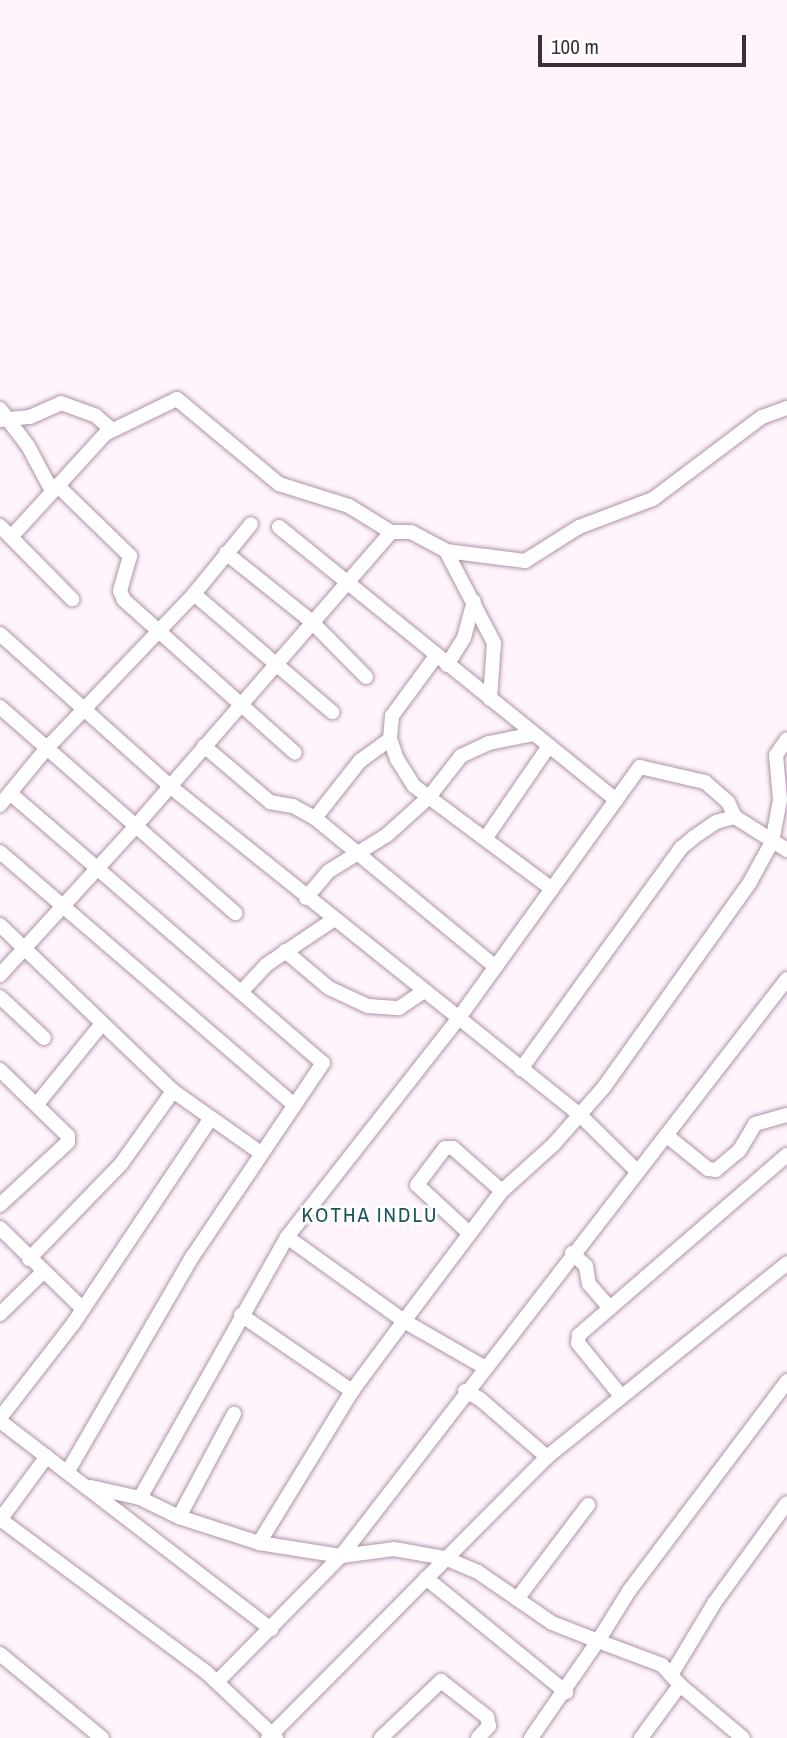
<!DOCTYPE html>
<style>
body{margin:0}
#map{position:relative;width:787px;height:1738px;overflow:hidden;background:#fff4fc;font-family:"Archivo Narrow",sans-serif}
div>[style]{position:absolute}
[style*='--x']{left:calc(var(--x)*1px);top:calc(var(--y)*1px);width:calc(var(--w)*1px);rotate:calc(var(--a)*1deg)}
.roads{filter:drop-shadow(0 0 2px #ae94a8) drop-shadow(0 0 2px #ae94a8)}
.minor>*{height:14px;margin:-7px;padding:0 7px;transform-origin:7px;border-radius:7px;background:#fff}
span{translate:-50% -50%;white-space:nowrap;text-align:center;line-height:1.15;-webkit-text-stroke:5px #fff;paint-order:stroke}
.neighbourhood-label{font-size:21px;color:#1b545d;letter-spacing:2px}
.scale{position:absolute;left:538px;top:35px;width:208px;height:32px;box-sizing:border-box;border:4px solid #3a2f37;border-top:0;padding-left:9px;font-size:21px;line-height:24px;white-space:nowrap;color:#3a2f37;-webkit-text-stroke:5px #fff;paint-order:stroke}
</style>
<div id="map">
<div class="roads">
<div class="minor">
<i style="--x:0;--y:409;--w:46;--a:52.9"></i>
<i style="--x:28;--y:446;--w:51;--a:61.9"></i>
<i style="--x:0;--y:420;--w:30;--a:-6"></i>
<i style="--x:30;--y:417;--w:34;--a:-24"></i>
<i style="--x:61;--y:403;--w:37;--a:20"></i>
<i style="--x:96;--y:416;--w:21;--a:41"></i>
<i style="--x:57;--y:485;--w:102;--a:44.2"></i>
<i style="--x:130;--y:556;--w:36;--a:106"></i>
<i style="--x:120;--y:591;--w:10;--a:66"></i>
<i style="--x:124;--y:600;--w:229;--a:41.8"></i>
<i style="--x:0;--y:526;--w:103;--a:45.4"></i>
<i style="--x:279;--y:527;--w:434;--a:39"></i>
<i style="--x:12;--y:536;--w:138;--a:-47.6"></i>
<i style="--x:105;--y:434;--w:80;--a:-25.9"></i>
<i style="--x:177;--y:399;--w:133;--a:39.8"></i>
<i style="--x:279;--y:484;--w:73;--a:17.4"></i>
<i style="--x:349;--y:506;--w:49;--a:31.8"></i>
<i style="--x:446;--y:551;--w:104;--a:62.4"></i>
<i style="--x:494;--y:643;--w:56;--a:94.1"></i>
<i style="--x:226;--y:553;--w:110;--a:38.7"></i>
<i style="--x:312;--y:622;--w:77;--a:45.5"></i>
<i style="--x:194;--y:594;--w:182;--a:40.5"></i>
<i style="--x:0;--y:634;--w:229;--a:41.8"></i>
<i style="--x:171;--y:787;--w:524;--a:38.73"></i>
<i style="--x:580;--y:1115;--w:78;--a:44.5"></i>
<i style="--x:436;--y:656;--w:74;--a:126.3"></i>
<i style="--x:392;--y:716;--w:23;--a:95"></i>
<i style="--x:390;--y:739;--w:21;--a:71"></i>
<i style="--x:397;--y:759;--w:32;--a:58"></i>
<i style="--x:414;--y:786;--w:172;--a:36.7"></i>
<i style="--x:447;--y:665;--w:32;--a:-58"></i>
<i style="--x:464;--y:638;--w:38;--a:-75"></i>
<i style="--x:0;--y:707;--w:313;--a:41.2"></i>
<i style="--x:204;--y:746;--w:87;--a:40.3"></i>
<i style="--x:270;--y:802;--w:23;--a:10"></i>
<i style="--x:293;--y:806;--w:25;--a:29"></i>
<i style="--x:315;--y:818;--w:234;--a:39.5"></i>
<i style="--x:10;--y:793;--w:413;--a:40.8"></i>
<i style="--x:323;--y:1063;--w:234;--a:124"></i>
<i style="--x:192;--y:1257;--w:247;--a:120.1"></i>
<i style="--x:0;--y:805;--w:72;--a:-50.6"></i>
<i style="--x:46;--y:749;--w:214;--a:-46.3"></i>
<i style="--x:194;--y:594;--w:90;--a:-50.8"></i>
<i style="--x:315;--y:818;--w:73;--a:-51.7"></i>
<i style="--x:360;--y:761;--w:37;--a:-36"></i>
<i style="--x:485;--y:839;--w:113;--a:-55.5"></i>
<i style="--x:0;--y:852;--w:385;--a:40.7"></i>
<i style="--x:306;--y:898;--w:35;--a:-50"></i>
<i style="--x:329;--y:871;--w:68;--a:-31.8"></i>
<i style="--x:387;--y:835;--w:57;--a:-42.1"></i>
<i style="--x:429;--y:797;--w:52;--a:-52"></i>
<i style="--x:461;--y:756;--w:31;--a:-25"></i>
<i style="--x:489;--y:743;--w:46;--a:-11.3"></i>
<i style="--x:0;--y:925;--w:240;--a:43.8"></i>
<i style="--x:173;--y:1091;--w:108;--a:35.2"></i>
<i style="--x:285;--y:951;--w:57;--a:40.1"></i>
<i style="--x:329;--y:988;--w:43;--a:24.8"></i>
<i style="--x:368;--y:1006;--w:31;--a:4"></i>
<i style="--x:399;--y:1008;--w:29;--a:-34"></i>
<i style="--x:0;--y:975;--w:199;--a:-47.6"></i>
<i style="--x:134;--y:828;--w:392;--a:-49"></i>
<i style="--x:391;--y:532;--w:20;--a:0"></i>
<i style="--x:411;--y:532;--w:40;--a:28"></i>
<i style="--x:446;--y:551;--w:80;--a:7.2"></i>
<i style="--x:525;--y:561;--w:64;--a:-32.2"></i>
<i style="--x:579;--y:527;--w:79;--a:-20.7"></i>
<i style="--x:653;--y:499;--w:136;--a:-37"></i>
<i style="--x:762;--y:417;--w:27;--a:-20"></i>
<i style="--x:242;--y:991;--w:35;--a:-47"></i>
<i style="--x:266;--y:965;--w:81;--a:-33.9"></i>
<i style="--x:0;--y:997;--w:60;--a:43"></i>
<i style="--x:521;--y:1069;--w:273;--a:-54.1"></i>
<i style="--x:681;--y:848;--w:17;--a:-40"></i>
<i style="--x:694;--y:837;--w:27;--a:-34"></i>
<i style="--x:716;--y:822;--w:20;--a:-15"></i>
<i style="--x:735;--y:817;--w:62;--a:32.4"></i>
<i style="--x:0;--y:1070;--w:95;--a:44.1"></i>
<i style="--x:68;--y:1136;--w:6;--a:90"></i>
<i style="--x:68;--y:1142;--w:93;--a:137.2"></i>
<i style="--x:37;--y:1104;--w:102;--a:-51"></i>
<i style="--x:666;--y:1135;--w:54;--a:39"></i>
<i style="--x:708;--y:1169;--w:8;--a:7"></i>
<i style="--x:716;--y:1170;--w:30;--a:-40"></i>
<i style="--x:739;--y:1151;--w:31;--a:-59"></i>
<i style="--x:755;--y:1124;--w:33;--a:-16"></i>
<i style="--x:0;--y:1228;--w:116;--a:44.3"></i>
<i style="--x:468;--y:1232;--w:69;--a:-137.3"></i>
<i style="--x:417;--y:1185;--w:46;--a:-52.9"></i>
<i style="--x:445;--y:1148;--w:8;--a:0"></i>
<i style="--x:453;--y:1148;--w:65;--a:41.3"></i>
<i style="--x:572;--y:1253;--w:19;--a:43"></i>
<i style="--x:586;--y:1266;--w:18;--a:81"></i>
<i style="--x:589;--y:1284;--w:32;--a:49"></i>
<i style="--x:29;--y:1259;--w:132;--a:-45.9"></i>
<i style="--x:121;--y:1164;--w:90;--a:-54.5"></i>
<i style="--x:0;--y:1314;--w:59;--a:-44.3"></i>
<i style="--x:241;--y:1315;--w:135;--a:34.4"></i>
<i style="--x:484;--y:1367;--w:92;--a:-150.1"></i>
<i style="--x:404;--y:1321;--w:163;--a:-53"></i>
<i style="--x:502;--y:1191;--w:70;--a:-42.1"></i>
<i style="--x:554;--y:1144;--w:76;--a:-48.7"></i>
<i style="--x:604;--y:1087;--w:252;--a:-54.5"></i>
<i style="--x:750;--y:882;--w:46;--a:-61.2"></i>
<i style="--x:772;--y:842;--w:43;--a:-79.2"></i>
<i style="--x:780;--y:800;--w:45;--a:-95.1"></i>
<i style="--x:776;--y:755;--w:19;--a:-55"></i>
<i style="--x:465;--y:1391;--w:17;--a:28"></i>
<i style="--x:480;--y:1399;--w:89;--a:40.9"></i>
<i style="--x:621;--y:1396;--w:68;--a:-129.1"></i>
<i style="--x:578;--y:1343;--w:8;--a:-83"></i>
<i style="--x:579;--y:1335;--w:275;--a:-40.9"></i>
<i style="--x:0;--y:1418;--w:119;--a:-52.2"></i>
<i style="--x:73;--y:1324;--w:247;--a:-56.2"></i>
<i style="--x:0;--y:1421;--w:342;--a:37.5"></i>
<i style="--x:91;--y:1487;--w:50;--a:12.7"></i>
<i style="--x:140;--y:1498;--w:43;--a:26"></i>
<i style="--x:179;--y:1517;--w:84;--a:18"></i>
<i style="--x:259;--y:1543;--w:178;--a:-58.5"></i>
<i style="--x:352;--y:1391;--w:87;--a:-53.4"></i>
<i style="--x:404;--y:1321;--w:144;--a:-144.3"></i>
<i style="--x:140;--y:1498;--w:300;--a:-60.6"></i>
<i style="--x:287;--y:1237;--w:277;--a:-51.9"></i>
<i style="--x:458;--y:1019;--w:311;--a:-54.2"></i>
<i style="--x:640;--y:767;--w:67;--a:13"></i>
<i style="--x:705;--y:782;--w:30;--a:41"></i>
<i style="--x:728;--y:802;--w:17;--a:65"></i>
<i style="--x:179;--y:1517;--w:117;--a:-61.9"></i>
<i style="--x:0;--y:1519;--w:258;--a:36.6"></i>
<i style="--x:207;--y:1673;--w:95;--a:43.3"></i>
<i style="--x:0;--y:1520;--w:79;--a:-53.7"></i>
<i style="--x:259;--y:1543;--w:83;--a:9"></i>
<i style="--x:341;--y:1556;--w:53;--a:-7.5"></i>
<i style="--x:394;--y:1549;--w:52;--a:10"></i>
<i style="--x:445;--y:1558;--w:36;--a:23"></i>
<i style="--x:478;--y:1572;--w:90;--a:34.6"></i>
<i style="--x:552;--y:1623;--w:49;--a:21.4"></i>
<i style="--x:598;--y:1641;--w:59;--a:-58.2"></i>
<i style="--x:629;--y:1591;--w:263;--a:-53"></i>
<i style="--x:426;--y:1578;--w:181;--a:39.2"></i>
<i style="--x:517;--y:1599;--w:118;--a:-52.9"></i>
<i style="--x:0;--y:1654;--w:132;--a:39.5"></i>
<i style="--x:671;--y:1675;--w:85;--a:-58.9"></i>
<i style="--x:715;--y:1602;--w:122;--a:-54"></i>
<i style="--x:217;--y:1682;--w:177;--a:-45.5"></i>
<i style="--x:341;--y:1556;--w:729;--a:-52.3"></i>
<i style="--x:268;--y:1738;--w:396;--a:-45.2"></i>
<i style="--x:547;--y:1457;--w:309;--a:-38.9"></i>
<i style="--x:381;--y:1738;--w:83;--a:-43.5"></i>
<i style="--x:441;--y:1681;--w:58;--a:38"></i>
<i style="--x:487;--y:1717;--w:9;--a:77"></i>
<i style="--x:489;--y:1726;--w:16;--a:133"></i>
<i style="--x:531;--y:1738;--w:118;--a:-55.4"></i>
<i style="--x:598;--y:1641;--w:68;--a:20.6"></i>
<i style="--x:662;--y:1665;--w:27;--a:48"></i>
<i style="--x:680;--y:1685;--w:82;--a:40.1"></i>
<i style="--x:641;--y:1738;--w:66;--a:-53.7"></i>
</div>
</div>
<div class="neighbourhood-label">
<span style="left:370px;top:1215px">KOTHA INDLU</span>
</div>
<div class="scale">100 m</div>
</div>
